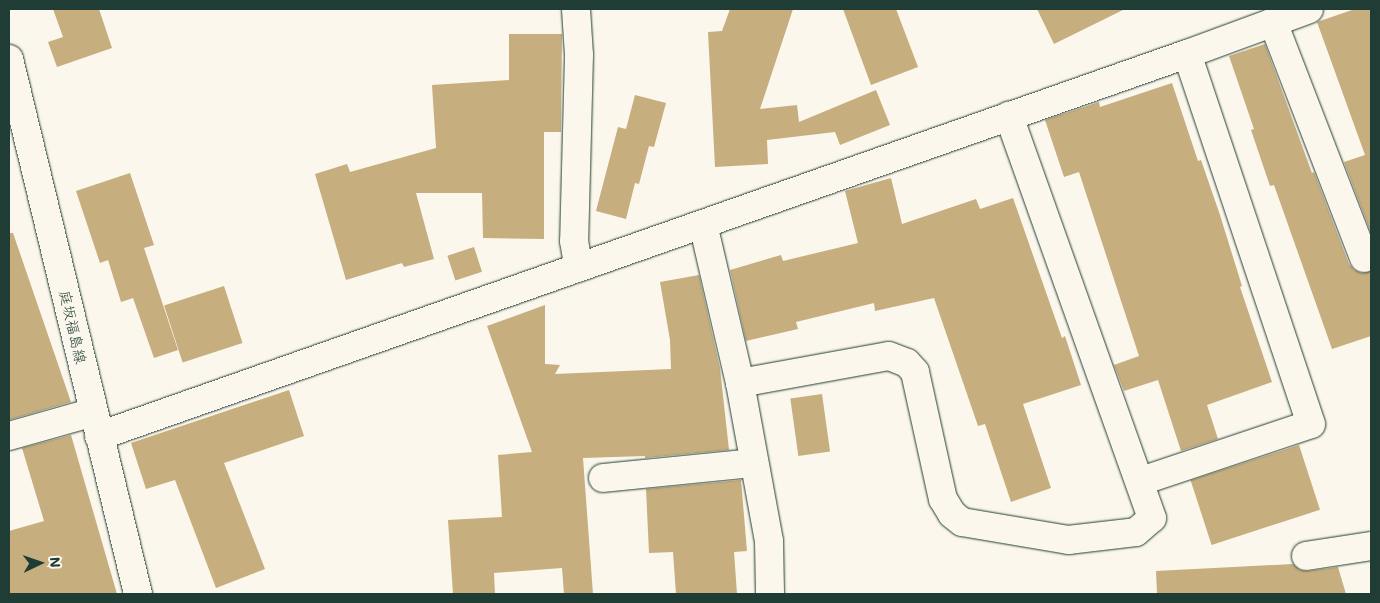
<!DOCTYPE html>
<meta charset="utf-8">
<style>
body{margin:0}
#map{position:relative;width:1380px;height:603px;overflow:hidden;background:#fbf7ec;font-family:Mali,"Klee One",sans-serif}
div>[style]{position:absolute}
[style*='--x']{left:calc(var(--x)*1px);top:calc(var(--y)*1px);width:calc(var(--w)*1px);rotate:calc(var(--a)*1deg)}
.building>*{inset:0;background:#c6ae7e;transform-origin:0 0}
.roads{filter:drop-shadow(0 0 1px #1f3d34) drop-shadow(0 0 1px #1f3d34)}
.minor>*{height:28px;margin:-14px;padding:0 14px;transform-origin:14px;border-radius:14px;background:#fbf7ec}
.secondary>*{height:28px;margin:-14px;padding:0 14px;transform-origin:14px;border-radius:14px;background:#fbf7ec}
span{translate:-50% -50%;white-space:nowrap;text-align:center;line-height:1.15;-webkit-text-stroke:4.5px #fbf7ec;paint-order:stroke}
.street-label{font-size:15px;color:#1f3d34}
.frame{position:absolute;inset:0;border:10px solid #1f3d34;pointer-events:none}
.north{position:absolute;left:15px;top:538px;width:50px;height:50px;-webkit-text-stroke:4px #fbf7ec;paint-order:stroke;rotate:87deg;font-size:14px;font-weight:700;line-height:20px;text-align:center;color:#1f3d34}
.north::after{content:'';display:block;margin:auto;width:18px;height:22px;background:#1f3d34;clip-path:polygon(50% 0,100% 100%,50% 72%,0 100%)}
</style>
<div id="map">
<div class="building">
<i style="clip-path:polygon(53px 9px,99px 9px,112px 48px,57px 67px,48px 42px,63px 37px)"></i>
<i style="clip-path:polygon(730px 9px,793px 9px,760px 109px,797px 105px,799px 122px,876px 90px,890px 125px,840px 145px,835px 132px,767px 140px,768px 164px,715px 167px,708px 32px,722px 31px)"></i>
<i style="clip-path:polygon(843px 9px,896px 9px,918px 67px,871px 85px)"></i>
<i style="clip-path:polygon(1037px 9px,1125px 9px,1054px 44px)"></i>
<i style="clip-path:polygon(1355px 9px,1371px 9px,1371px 233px,1344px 162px,1365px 155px,1317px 22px)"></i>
<i style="clip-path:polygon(509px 34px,562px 34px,561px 132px,544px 132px,544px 239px,483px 238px,482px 193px,416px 193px,434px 259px,404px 267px,402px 263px,346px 280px,315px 174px,347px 164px,350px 172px,436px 148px,432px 85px,509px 80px)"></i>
<i style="clip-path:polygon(1265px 44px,1312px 173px,1314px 172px,1349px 264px,1354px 270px,1361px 273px,1371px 271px,1371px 336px,1332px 349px,1274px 185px,1270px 186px,1251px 130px,1254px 129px,1229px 56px)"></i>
<i style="clip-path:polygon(1172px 83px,1198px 161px,1201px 160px,1220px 215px,1242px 286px,1240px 287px,1272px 382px,1207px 405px,1218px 439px,1181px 451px,1158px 380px,1124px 391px,1114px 365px,1139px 356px,1079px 172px,1064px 177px,1045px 120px,1099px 102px,1100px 107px)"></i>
<i style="clip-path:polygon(635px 95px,666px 103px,654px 147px,649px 146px,639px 184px,635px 183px,626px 219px,596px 211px,618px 127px,626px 129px)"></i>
<i style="clip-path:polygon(130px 173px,154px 245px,144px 248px,178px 350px,154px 358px,133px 298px,121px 302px,108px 260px,100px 263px,76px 191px)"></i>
<i style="clip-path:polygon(891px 178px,902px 224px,976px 199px,980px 209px,1013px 198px,1062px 338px,1065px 336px,1081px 385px,1023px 404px,1051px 488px,1011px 502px,985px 424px,978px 426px,934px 298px,875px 311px,874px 303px,796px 322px,798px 329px,746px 341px,730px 270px,781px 255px,783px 261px,858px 243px,845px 191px)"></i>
<i style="clip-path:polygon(9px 233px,13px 233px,71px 402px,9px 420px)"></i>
<i style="left:474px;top:247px;width:26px;height:28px;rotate:72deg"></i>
<i style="clip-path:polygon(699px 275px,720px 368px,729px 450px,645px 458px,645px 456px,583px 458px,593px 594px,564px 594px,562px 568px,494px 573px,495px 594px,453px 594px,448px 520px,502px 517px,498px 455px,532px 452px,487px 326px,545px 305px,545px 364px,560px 365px,555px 374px,671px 369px,670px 340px,660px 282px)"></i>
<i style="left:224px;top:286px;width:60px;height:63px;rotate:72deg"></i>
<i style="clip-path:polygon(289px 390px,304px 436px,224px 463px,265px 569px,216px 588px,175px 480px,146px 489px,131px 443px)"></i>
<i style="left:822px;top:394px;width:58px;height:32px;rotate:82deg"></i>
<i style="clip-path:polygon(71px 435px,117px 594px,9px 594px,9px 531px,44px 521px,22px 448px)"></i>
<i style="left:1299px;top:445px;width:68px;height:114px;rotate:72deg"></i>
<i style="clip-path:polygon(741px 480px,747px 551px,734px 552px,737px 594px,676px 594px,673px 552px,649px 553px,646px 489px)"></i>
<i style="clip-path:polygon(1293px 564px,1300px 570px,1308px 571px,1338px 567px,1346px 594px,1157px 594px,1156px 571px)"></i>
</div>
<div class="roads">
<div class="minor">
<i style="--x:576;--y:9;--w:46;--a:86.3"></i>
<i style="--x:579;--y:55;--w:186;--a:91.5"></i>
<i style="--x:574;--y:241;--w:27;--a:80"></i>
<i style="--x:1273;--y:22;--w:253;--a:68.9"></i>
<i style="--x:703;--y:224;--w:163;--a:76.9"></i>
<i style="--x:740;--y:383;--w:161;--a:79.6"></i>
<i style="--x:769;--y:541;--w:53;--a:88.9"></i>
<i style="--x:740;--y:383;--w:151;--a:-10.3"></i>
<i style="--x:889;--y:356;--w:19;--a:21"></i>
<i style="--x:907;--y:363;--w:12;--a:48"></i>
<i style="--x:915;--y:372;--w:130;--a:77.6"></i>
<i style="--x:943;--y:499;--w:17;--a:59"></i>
<i style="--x:952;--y:514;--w:13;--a:39"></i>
<i style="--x:962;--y:522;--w:108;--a:9.6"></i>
<i style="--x:1068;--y:540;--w:68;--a:-6.7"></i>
<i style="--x:1136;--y:532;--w:21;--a:-41"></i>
<i style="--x:1152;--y:518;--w:427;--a:-109.6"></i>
<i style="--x:9;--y:436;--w:88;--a:-15.8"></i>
<i style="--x:99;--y:436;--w:1153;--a:-19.35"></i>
<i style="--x:1187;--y:54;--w:130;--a:-20.2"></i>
<i style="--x:603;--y:478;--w:151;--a:-5.7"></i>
<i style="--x:1141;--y:481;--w:179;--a:-18.5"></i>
<i style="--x:1311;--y:424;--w:390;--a:-108.5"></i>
<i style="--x:1306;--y:556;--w:66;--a:-8.7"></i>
</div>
<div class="secondary">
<i style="--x:9;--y:59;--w:550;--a:76.44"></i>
</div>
</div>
<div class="street-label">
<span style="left:73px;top:327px;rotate:77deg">庭坂福島線</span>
</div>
<div class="frame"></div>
<div class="north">N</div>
</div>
